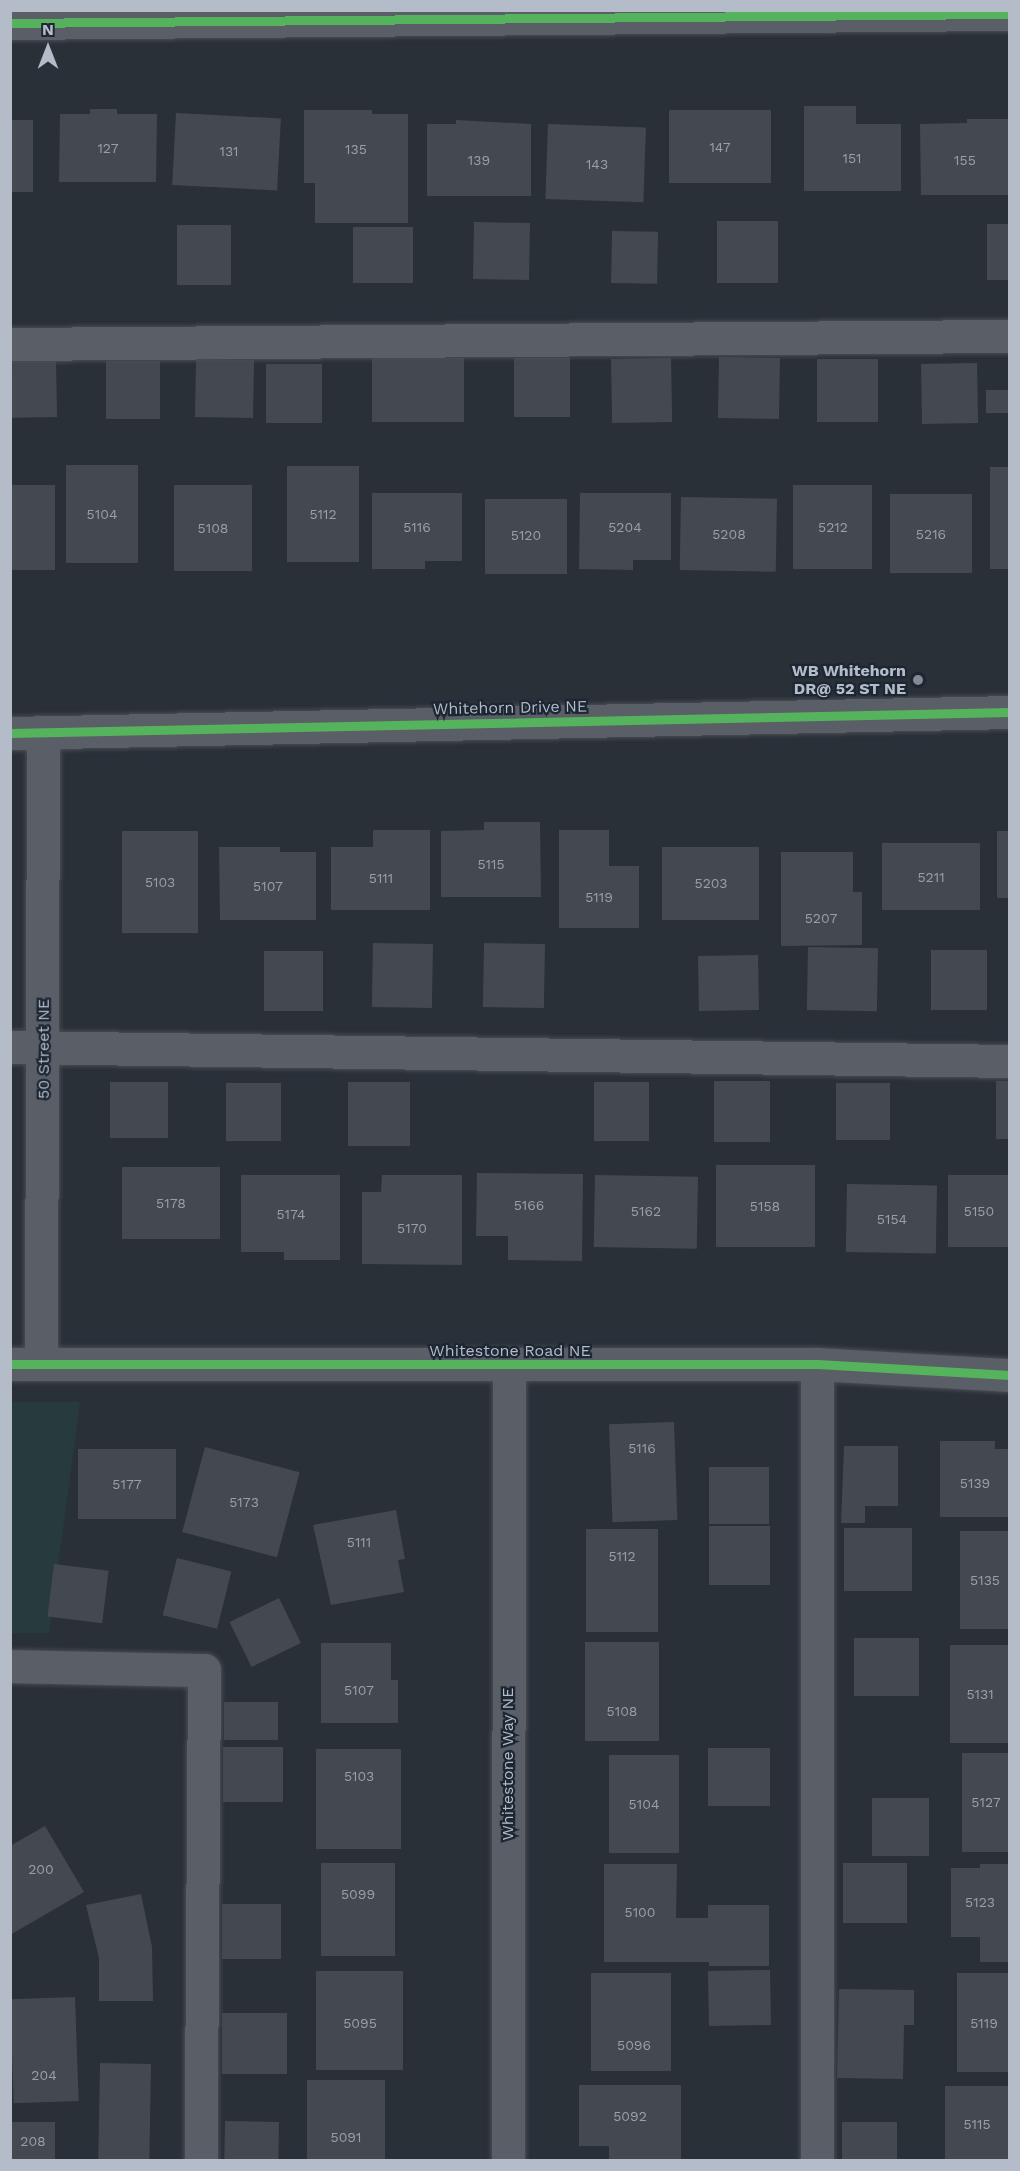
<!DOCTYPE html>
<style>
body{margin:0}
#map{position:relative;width:1020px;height:2171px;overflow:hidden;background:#2a3038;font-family:"Work Sans",sans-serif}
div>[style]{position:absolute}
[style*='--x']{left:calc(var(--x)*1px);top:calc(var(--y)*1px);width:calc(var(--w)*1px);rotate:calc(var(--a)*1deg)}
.green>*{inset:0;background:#273a3e}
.building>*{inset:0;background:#444950;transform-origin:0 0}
.roads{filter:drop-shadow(0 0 2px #484c53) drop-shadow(0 0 2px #484c53)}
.minor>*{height:33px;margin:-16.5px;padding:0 16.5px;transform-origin:16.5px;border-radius:16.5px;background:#5a5e66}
.cycleway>*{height:9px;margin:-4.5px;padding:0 4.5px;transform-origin:4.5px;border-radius:4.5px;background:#56b35d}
.dots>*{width:16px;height:16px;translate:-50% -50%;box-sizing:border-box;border:3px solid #1d2633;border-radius:50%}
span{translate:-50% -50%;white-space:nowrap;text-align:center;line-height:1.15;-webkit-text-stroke:4.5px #1d2633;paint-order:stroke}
.number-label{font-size:14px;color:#989fab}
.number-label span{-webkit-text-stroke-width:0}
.poi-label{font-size:16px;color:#b4bcc9;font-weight:700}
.right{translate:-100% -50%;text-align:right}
.street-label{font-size:16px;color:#b4bcc9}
.frame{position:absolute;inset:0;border:12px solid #b4bcc9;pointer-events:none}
.north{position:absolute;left:18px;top:18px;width:60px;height:60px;-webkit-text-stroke:4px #1d2633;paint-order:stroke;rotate:0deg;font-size:16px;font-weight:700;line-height:24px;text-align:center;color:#b4bcc9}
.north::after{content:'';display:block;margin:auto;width:21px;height:27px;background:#b4bcc9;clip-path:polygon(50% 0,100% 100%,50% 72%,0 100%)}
</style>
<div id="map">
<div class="green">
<i style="clip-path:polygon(10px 1402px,80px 1402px,49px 1633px,11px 1633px)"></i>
</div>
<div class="building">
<i style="clip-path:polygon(804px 106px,856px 106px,856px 124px,901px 124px,901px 191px,804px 191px)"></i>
<i style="clip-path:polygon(90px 109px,117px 109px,117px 114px,157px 114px,156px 182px,59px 182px,60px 114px,90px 114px)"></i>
<i style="clip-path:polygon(304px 110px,372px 110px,372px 114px,408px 114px,408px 223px,315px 223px,315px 183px,304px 183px)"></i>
<i style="left:669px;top:110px;width:102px;height:73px"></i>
<i style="left:176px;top:113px;width:105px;height:72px;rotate:3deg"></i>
<i style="clip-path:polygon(967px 119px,1010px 119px,1010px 195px,921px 195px,920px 124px,967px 123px)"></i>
<i style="left:10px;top:120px;width:23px;height:72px"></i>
<i style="clip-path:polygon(456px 120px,531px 124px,531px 196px,427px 196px,427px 124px,456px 124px)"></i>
<i style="left:548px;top:124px;width:98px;height:75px;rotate:2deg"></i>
<i style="left:717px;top:221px;width:61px;height:62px"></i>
<i style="left:474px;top:222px;width:56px;height:57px;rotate:1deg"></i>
<i style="left:987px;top:224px;width:23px;height:56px"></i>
<i style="left:177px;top:225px;width:54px;height:60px"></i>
<i style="left:413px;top:227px;width:56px;height:60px;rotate:90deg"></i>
<i style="left:612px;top:231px;width:46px;height:52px;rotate:1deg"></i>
<i style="left:719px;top:357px;width:61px;height:61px;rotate:1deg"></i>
<i style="left:56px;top:358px;width:59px;height:46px;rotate:89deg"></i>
<i style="left:372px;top:358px;width:92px;height:64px"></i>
<i style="left:514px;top:358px;width:56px;height:59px"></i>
<i style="left:671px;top:358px;width:64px;height:60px;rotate:89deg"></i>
<i style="left:196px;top:359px;width:58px;height:58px;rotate:1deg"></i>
<i style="left:817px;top:359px;width:61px;height:63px"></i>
<i style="left:106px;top:361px;width:54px;height:58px"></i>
<i style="left:977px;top:363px;width:60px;height:56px;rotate:89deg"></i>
<i style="left:322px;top:364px;width:59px;height:56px;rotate:90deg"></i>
<i style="left:986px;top:390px;width:24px;height:23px"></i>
<i style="left:66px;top:465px;width:72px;height:98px"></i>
<i style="left:287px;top:466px;width:72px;height:96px"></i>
<i style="left:990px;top:467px;width:20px;height:102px"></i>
<i style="left:10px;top:485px;width:45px;height:85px"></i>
<i style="left:174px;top:485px;width:78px;height:86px"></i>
<i style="left:793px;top:485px;width:79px;height:84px"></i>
<i style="clip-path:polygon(372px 493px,462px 493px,462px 561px,425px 561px,425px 569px,372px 569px)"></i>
<i style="clip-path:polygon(580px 493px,671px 493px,671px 560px,633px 560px,633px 570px,579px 569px)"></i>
<i style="left:890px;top:494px;width:82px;height:79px"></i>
<i style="left:681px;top:497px;width:96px;height:73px;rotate:1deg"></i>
<i style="left:485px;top:499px;width:82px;height:75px"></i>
<i style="clip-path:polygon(484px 822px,540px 822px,541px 897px,441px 897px,441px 831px,484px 830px)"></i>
<i style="clip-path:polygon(373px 830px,430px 830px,430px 910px,331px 910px,331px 847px,373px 847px)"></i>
<i style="clip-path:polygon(559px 830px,609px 830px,609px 866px,639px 866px,639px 928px,559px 928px)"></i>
<i style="left:122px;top:831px;width:76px;height:102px"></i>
<i style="left:997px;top:831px;width:13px;height:67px"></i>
<i style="left:882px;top:843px;width:98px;height:67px"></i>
<i style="clip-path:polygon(219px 847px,280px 847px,280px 852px,316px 852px,316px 920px,220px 920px)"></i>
<i style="left:662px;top:847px;width:97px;height:73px"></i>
<i style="clip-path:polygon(781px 852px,853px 852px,853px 892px,862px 892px,862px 945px,781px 946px)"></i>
<i style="left:373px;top:943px;width:60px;height:64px;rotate:1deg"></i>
<i style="left:484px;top:943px;width:61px;height:64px;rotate:1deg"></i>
<i style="left:808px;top:947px;width:70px;height:63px;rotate:1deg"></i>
<i style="left:931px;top:950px;width:56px;height:60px"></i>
<i style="left:323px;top:951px;width:60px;height:59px;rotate:90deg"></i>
<i style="left:758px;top:955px;width:55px;height:60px;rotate:89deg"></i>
<i style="left:770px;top:1081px;width:61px;height:56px;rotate:90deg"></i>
<i style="left:996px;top:1081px;width:14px;height:58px"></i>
<i style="left:110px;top:1082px;width:58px;height:56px"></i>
<i style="left:348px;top:1082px;width:62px;height:64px"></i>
<i style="left:594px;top:1082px;width:55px;height:59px"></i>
<i style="left:226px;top:1083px;width:55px;height:58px"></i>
<i style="left:836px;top:1083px;width:54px;height:57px"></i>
<i style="left:716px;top:1165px;width:99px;height:82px"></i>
<i style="left:122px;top:1167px;width:98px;height:72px"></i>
<i style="clip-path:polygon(477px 1173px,583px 1174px,582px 1261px,508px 1260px,508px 1236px,476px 1236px)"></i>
<i style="clip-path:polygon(241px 1175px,340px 1175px,340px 1260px,284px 1260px,284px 1252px,241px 1252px)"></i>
<i style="clip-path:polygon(382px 1175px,462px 1175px,462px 1265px,362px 1264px,362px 1192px,381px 1192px)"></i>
<i style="left:595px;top:1175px;width:103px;height:72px;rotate:1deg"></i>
<i style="left:948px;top:1175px;width:62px;height:72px"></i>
<i style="left:847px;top:1184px;width:90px;height:68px;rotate:1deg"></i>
<i style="left:674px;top:1422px;width:98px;height:65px;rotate:88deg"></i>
<i style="clip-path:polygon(940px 1441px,995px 1441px,995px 1449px,1010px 1449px,1010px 1517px,940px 1517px)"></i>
<i style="clip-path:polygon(844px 1446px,898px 1446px,898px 1506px,865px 1506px,865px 1523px,841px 1523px)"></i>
<i style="left:205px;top:1447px;width:98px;height:88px;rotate:15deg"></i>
<i style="left:78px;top:1449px;width:98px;height:70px"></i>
<i style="left:709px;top:1467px;width:60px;height:57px"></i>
<i style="clip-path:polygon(396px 1510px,405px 1559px,398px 1560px,404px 1592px,331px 1605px,313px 1525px)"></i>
<i style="left:709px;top:1526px;width:61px;height:59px"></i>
<i style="left:844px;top:1528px;width:68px;height:63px"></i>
<i style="left:586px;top:1529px;width:72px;height:103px"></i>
<i style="left:1010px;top:1531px;width:98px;height:50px;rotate:90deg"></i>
<i style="left:177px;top:1558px;width:56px;height:59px;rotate:14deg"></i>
<i style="left:54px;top:1564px;width:55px;height:53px;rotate:7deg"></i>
<i style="left:279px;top:1598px;width:50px;height:55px;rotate:64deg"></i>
<i style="left:854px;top:1638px;width:65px;height:58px"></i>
<i style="left:659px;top:1642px;width:99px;height:74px;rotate:90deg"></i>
<i style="clip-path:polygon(321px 1643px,391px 1643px,391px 1680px,398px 1680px,398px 1723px,321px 1723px)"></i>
<i style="left:950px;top:1645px;width:60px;height:98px"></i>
<i style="left:224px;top:1702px;width:54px;height:38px"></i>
<i style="left:223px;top:1747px;width:60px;height:55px"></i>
<i style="left:708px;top:1748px;width:62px;height:58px"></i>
<i style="left:316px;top:1749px;width:85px;height:100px"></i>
<i style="left:962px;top:1753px;width:48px;height:99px"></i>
<i style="left:609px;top:1755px;width:70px;height:98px"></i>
<i style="left:872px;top:1798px;width:57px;height:58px"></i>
<i style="clip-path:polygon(45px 1826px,84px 1892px,10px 1935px,10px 1846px)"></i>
<i style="left:321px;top:1863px;width:74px;height:93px"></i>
<i style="left:843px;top:1863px;width:64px;height:60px"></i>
<i style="clip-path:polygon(604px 1864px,677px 1864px,676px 1918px,708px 1918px,708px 1905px,769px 1905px,769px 1966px,709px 1966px,709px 1962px,604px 1962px)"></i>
<i style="clip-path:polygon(980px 1864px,1010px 1864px,1010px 1962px,980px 1962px,980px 1937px,951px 1937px,951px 1868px,980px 1868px)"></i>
<i style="clip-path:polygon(141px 1894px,152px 1947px,153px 2001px,99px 2001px,99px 1958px,86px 1905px)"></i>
<i style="left:222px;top:1904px;width:59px;height:55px"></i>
<i style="left:770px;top:1970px;width:55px;height:62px;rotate:89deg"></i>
<i style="left:316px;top:1971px;width:87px;height:99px"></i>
<i style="left:591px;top:1973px;width:80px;height:98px"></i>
<i style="left:1010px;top:1973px;width:99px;height:53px;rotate:90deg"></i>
<i style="clip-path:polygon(839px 1989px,914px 1990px,914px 2025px,904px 2025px,903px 2079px,837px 2078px)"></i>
<i style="left:75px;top:1997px;width:104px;height:65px;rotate:88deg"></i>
<i style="left:222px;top:2013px;width:65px;height:61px"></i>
<i style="left:100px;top:2063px;width:51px;height:97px;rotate:1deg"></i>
<i style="left:307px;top:2080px;width:78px;height:80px"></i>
<i style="clip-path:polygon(579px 2085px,681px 2085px,681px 2160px,609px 2160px,609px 2146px,579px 2146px)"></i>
<i style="left:1010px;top:2086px;width:74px;height:65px;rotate:90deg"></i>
<i style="left:225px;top:2121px;width:54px;height:39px;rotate:1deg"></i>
<i style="left:10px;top:2122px;width:45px;height:38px"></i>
<i style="left:842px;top:2122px;width:55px;height:38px"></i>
</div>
<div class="roads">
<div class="minor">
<i style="--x:10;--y:23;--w:1000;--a:-0.52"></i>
<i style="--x:10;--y:344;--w:1000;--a:-0.46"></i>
<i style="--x:10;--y:733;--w:1000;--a:-1.2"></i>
<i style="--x:10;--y:1047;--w:1000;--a:0.8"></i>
<i style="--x:10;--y:1364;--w:807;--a:0"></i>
<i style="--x:817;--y:1364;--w:193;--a:3.3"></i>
<i style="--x:41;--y:1364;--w:631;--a:-89.82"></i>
<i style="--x:10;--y:1666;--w:194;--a:1.2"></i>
<i style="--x:204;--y:1670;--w:490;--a:90.4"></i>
<i style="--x:508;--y:2160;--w:793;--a:-89.93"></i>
<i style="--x:817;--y:2160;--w:796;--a:-90"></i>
</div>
</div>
<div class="cycleway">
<i style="--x:10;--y:23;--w:1000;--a:-0.52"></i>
<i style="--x:10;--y:733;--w:1000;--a:-1.2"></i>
<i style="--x:10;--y:1364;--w:807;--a:0"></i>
<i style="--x:817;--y:1364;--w:193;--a:3.3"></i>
</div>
<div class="dots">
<i style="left:918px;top:680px;background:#848b96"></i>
</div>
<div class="number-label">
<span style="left:720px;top:147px">147</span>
<span style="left:108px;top:148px">127</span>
<span style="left:356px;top:149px">135</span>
<span style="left:229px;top:151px">131</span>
<span style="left:852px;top:158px">151</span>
<span style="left:479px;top:160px">139</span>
<span style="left:965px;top:160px">155</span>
<span style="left:597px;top:164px">143</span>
<span style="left:102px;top:514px">5104</span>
<span style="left:323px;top:514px">5112</span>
<span style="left:417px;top:527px">5116</span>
<span style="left:625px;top:527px">5204</span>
<span style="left:833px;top:527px">5212</span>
<span style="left:213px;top:528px">5108</span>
<span style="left:729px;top:534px">5208</span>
<span style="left:931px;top:534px">5216</span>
<span style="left:526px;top:535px">5120</span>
<span style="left:491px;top:864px">5115</span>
<span style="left:931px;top:877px">5211</span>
<span style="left:381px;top:878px">5111</span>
<span style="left:160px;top:882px">5103</span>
<span style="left:711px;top:883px">5203</span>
<span style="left:268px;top:886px">5107</span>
<span style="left:599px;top:897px">5119</span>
<span style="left:821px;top:918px">5207</span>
<span style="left:171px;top:1203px">5178</span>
<span style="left:529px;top:1205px">5166</span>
<span style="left:765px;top:1206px">5158</span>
<span style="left:646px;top:1211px">5162</span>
<span style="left:979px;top:1211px">5150</span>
<span style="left:291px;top:1214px">5174</span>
<span style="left:892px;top:1219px">5154</span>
<span style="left:412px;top:1228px">5170</span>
<span style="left:642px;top:1448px">5116</span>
<span style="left:975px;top:1483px">5139</span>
<span style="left:127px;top:1484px">5177</span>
<span style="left:244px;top:1502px">5173</span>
<span style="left:359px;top:1542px">5111</span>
<span style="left:622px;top:1556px">5112</span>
<span style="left:985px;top:1580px">5135</span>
<span style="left:359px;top:1690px">5107</span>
<span style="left:980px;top:1694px">5131</span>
<span style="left:622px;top:1711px">5108</span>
<span style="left:359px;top:1776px">5103</span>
<span style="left:986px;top:1802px">5127</span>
<span style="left:644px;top:1804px">5104</span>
<span style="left:41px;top:1869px">200</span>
<span style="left:358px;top:1894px">5099</span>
<span style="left:980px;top:1902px">5123</span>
<span style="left:640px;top:1912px">5100</span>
<span style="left:360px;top:2023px">5095</span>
<span style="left:984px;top:2023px">5119</span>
<span style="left:634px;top:2045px">5096</span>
<span style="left:44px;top:2075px">204</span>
<span style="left:630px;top:2116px">5092</span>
<span style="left:977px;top:2124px">5115</span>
<span style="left:346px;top:2137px">5091</span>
<span style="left:33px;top:2141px">208</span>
</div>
<div class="poi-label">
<span class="right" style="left:906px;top:680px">WB Whitehorn<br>DR@ 52 ST NE</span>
</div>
<div class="street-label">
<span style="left:510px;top:708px;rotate:-1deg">Whitehorn Drive NE</span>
<span style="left:44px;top:1049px;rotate:-90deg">50 Street NE</span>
<span style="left:510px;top:1351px">Whitestone Road NE</span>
<span style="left:508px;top:1764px;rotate:-90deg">Whitestone Way NE</span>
</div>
<div class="frame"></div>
<div class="north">N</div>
</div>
